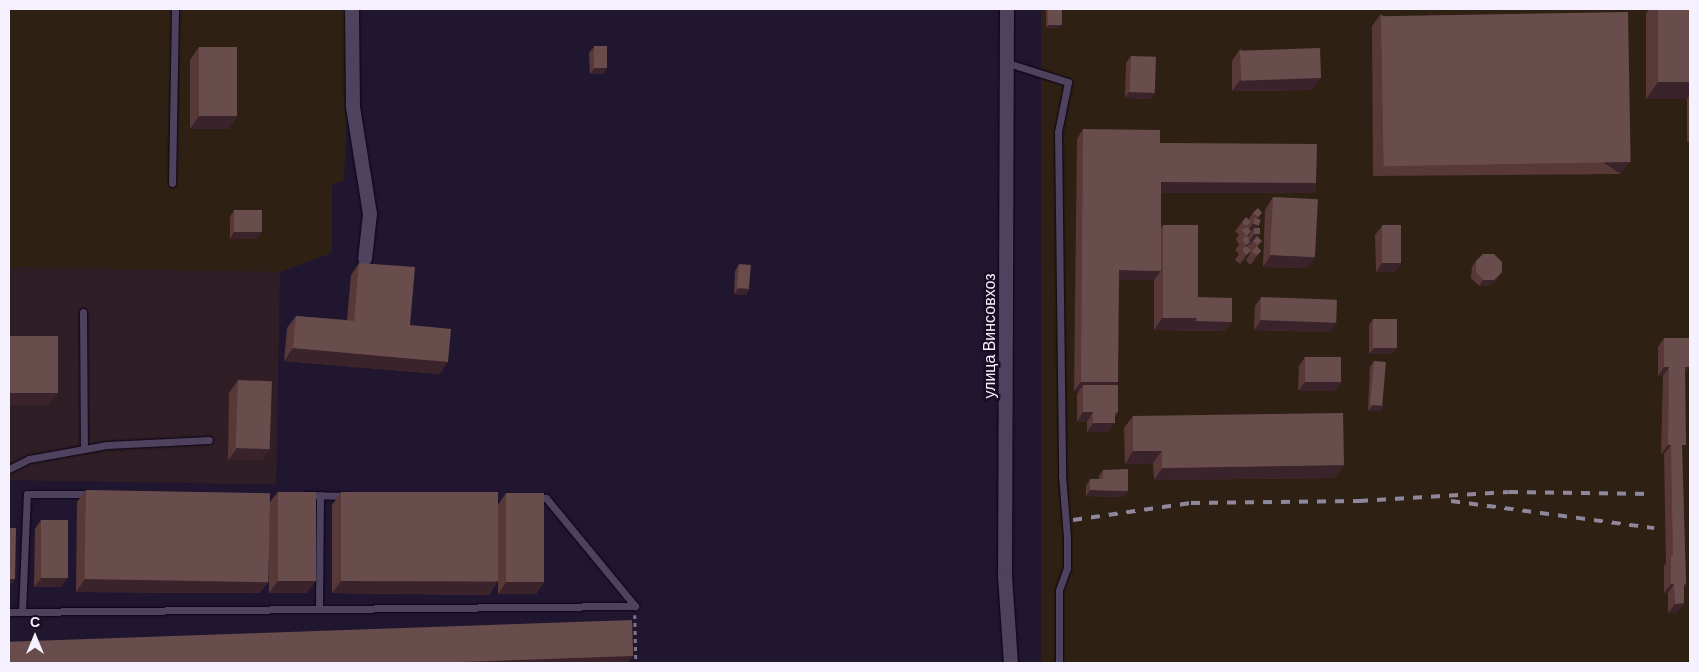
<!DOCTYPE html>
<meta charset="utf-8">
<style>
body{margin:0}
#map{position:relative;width:1699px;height:672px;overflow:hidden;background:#211630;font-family:Barlow,sans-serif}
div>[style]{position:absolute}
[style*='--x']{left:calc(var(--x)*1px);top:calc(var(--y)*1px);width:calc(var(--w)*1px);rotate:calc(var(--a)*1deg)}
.commercial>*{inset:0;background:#2f1e25;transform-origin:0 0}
.industrial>*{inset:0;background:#2e2114;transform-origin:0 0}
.path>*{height:2.5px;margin-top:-1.25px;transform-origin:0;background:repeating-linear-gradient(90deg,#7d758a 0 4px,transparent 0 8px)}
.roads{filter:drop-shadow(0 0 1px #0b0217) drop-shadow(0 0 1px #0b0217)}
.service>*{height:7px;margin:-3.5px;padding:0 3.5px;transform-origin:3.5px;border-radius:3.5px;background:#4e425f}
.minor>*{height:14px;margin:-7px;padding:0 7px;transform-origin:7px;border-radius:7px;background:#4e425f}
.rail>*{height:4px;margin-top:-2px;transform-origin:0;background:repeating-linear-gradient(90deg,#8f879b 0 9px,transparent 0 18px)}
.wall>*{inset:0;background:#583938}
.shaded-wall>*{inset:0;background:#3b232c;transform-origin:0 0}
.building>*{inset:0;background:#694d4d;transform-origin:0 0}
span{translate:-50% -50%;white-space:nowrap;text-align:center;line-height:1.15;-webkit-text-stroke:5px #180d25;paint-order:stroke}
.street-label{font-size:16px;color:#f6f1ff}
.frame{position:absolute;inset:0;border:10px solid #f6f1ff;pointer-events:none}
.north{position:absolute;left:10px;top:612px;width:50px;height:50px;-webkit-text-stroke:4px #180d25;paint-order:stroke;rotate:0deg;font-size:14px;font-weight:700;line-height:20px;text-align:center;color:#f6f1ff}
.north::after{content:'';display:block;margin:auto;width:18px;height:22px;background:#f6f1ff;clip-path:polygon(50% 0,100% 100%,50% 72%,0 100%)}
</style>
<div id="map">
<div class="commercial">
<i style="left:9px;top:267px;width:271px;height:213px;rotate:1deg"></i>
</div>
<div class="industrial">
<i style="clip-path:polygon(9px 9px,349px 9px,350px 48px,344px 180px,332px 185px,332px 253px,280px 272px,9px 267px)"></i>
<i style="left:1041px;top:9px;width:649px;height:654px"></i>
</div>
<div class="path">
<i style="--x:635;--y:615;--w:48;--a:88.8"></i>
</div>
<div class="roads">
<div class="service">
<i style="--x:1008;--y:63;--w:63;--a:17.6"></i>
<i style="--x:1068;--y:82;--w:51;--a:101.3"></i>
<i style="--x:1058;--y:132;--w:343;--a:89.3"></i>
<i style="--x:1062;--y:475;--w:62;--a:85.4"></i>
<i style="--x:1067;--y:537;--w:31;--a:90"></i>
<i style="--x:1067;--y:568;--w:23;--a:110"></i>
<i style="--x:1059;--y:590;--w:73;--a:90"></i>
<i style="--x:172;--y:183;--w:174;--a:-89"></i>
<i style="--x:83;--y:312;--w:136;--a:89.6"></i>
<i style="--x:9;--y:469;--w:22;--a:-27"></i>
<i style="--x:29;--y:459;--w:79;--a:-10.2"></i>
<i style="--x:107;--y:445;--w:102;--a:-2.8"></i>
<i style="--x:306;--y:495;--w:42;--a:1.4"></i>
<i style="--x:536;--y:498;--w:10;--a:0"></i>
<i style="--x:546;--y:498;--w:140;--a:50.5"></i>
<i style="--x:319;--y:609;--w:114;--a:-89.5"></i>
<i style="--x:9;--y:612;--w:626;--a:-0.55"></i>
<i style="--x:22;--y:612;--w:118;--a:-87.6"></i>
<i style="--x:27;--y:494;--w:63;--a:0"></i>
</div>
<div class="minor">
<i style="--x:352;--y:9;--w:98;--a:89.4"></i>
<i style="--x:353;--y:107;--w:108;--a:81"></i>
<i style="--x:370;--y:214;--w:45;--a:96.3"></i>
<i style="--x:1007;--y:9;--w:567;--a:90.2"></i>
<i style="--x:1005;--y:576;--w:87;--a:86.1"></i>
</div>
</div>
<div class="rail">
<i style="--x:1451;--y:501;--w:205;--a:7.6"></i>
<i style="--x:1073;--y:520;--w:119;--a:-8.2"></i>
<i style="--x:1191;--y:503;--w:168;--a:-0.7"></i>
<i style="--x:1359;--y:501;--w:150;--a:-3.4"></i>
<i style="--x:1509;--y:492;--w:143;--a:0.8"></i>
<i style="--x:1689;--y:532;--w:1;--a:0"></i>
</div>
<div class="wall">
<i style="clip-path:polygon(1046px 9px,1062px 9px,1060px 27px,1046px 28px)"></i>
<i style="clip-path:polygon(1649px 9px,1690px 9px,1690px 142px,1687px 142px,1687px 99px,1646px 99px,1646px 14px)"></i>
<i style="clip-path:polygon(1381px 14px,1621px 174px,1373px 176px,1372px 26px)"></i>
<i style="clip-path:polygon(199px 47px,237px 116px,228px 129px,190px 129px,190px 60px)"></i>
<i style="clip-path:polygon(594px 47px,603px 74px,590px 74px,589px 53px)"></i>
<i style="clip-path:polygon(1240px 49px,1312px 90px,1232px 91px,1232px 61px)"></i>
<i style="clip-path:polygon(1131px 56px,1155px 93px,1150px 99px,1125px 98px,1126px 63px)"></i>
<i style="clip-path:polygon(1083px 129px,1160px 143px,1316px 183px,1310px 192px,1161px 191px,1161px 228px,1163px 225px,1197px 297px,1225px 331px,1154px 330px,1154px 280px,1119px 280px,1116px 385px,1118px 412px,1115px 416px,1108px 432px,1087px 432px,1087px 422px,1077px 422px,1077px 394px,1079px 391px,1074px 391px,1077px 139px)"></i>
<i style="clip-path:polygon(1273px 197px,1307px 268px,1263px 267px,1265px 210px)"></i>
<i style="clip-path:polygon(1258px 208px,1259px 226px,1257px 228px,1260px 234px,1258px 238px,1262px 241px,1257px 247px,1261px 251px,1255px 260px,1250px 265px,1246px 260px,1250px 254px,1249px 253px,1244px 260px,1240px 264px,1235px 260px,1239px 254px,1235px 250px,1239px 245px,1236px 239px,1239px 235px,1235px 231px,1242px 222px,1248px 220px,1253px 213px)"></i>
<i style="clip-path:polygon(234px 210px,257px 239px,230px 239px,230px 217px)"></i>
<i style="clip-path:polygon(1382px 226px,1401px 263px,1394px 272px,1376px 272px,1375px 235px)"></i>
<i style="clip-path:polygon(1476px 261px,1502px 272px,1497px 279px,1490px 286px,1479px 286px,1471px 278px,1472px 267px)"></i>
<i style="clip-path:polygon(359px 263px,410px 325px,440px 374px,284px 361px,287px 328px,296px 316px,347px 320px,351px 275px)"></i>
<i style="clip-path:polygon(739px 264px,746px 295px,734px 294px,735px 271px)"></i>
<i style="clip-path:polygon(1261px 297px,1330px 332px,1254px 330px,1255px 306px)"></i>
<i style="clip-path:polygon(1373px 319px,1397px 347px,1392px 354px,1369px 354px,1369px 325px)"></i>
<i style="clip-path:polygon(1664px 338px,1685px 374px,1682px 450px,1686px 584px,1684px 587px,1684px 603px,1677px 613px,1668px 613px,1668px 593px,1664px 593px,1664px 566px,1666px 563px,1664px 454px,1661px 454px,1663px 376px,1658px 376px,1658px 347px)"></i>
<i style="clip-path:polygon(1305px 357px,1341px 382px,1334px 391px,1298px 391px,1299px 366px)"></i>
<i style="clip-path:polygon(1374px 361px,1381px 411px,1368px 411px,1370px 367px)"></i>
<i style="clip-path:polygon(238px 380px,262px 460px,228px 460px,229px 393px)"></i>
<i style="clip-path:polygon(1133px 416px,1344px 465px,1335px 478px,1154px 480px,1153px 463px,1125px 464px,1124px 428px)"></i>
<i style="clip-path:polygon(1103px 470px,1128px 491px,1123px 497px,1086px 496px,1086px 486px,1090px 479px,1099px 479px,1099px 476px)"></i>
<i style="clip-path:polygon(86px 490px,269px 503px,278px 492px,307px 593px,269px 593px,269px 540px,260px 593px,76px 592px,77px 502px)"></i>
<i style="clip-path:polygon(341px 492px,498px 505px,506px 493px,544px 582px,536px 594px,498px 594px,498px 540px,497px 582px,489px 595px,332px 593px,332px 505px)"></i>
<i style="clip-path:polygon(41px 520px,61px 587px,34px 587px,35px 529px)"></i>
</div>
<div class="shaded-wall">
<i style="clip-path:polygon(1062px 24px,1060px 27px,1046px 28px,1049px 25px)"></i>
<i style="clip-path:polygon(594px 68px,607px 68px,603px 74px,590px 74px)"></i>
<i style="clip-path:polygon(1321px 78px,1312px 90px,1232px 91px,1241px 79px)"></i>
<i style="clip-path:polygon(1658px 82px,1690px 82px,1690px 95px,1687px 99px,1646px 99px)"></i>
<i style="clip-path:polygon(1129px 92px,1155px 93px,1150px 99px,1125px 98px)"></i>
<i style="clip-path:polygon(199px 116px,237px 116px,228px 129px,190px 129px)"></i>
<i style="left:1630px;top:162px;width:15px;height:248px;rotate:127deg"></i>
<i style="left:1161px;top:182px;width:155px;height:11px"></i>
<i style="clip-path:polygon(1262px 213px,1256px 222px,1259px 226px,1254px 232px,1254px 228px,1245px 241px,1246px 233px,1258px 217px)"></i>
<i style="clip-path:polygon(234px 232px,262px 232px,257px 239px,230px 239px)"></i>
<i style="clip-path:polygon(1254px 234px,1260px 234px,1255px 243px,1253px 241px,1250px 244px,1249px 244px,1243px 252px,1242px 251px)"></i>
<i style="clip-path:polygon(1251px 250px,1244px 260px,1240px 264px,1246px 255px)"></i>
<i style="clip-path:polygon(1261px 251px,1255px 260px,1250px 265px,1257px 255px)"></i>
<i style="clip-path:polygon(1271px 255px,1316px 256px,1307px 268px,1263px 267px)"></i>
<i style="clip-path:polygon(1382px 263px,1401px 263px,1394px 272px,1376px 272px)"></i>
<i style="clip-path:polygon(1119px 270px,1161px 271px,1154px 280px,1112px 280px)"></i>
<i style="clip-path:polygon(1502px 272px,1497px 279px,1490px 286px,1479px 286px,1483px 280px)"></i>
<i style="clip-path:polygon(739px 288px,750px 288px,746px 295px,734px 294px)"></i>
<i style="clip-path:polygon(1162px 318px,1197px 318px,1232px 322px,1225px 331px,1154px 330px)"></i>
<i style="clip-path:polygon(1261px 320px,1337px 322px,1330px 332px,1254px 330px)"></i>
<i style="clip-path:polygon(1397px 347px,1392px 354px,1369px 354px,1374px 348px)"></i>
<i style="clip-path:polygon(293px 348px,448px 362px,440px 374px,284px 361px)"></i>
<i style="clip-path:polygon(1664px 367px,1669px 367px,1663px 376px,1658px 376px)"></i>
<i style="clip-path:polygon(1685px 367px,1690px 367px,1683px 376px)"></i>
<i style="clip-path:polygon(1081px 382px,1118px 382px,1111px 391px,1083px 385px,1079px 391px,1074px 391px)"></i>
<i style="clip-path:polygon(1305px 382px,1341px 382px,1334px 391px,1298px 391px)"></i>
<i style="clip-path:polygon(9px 393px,58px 393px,49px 405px,9px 405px)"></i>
<i style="clip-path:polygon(1373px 405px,1385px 405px,1381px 411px,1368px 411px)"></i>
<i style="clip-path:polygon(1083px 412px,1093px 412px,1087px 422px,1077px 422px)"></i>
<i style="clip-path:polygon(1093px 423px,1115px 423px,1108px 432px,1087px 432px)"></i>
<i style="clip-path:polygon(1668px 445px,1671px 445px,1664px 454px,1661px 454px)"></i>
<i style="clip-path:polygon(237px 448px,271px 448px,262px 460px,228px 460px)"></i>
<i style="clip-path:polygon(1133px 451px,1162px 451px,1153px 463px,1125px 464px)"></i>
<i style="clip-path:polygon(1344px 465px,1335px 478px,1154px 480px,1162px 468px)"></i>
<i style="clip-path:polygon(1090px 490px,1128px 491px,1123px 497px,1086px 496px)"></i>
<i style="clip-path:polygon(41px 578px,67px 578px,61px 587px,34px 587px)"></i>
<i style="clip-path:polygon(9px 579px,15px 579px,9px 588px)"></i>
<i style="clip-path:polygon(85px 579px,269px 581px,260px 593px,76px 592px)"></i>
<i style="clip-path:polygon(278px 581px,316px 581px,307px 593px,269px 593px)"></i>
<i style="clip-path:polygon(341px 581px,497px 582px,489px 595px,332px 593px)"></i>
<i style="clip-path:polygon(506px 582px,544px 582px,536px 594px,498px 594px)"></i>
<i style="clip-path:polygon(1671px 584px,1674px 584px,1668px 593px,1664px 593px)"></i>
<i style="clip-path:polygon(1684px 603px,1677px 613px,1668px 613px,1675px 604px)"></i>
<i style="clip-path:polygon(633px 656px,627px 663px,9px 663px,9px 661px)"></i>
</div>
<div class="building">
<i style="left:1048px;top:9px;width:14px;height:16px"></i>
<i style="left:1658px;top:9px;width:32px;height:73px"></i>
<i style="left:1628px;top:12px;width:150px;height:247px;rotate:89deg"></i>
<i style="left:607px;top:46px;width:22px;height:13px;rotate:90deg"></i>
<i style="left:199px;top:47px;width:38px;height:69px"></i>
<i style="left:1320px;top:48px;width:30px;height:80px;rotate:88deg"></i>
<i style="left:1131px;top:56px;width:25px;height:36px;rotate:2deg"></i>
<i style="clip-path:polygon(1083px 129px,1160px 130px,1160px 143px,1317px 144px,1316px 183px,1161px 182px,1161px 271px,1119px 270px,1118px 382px,1081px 382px)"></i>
<i style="left:1273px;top:197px;width:45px;height:58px;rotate:3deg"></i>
<i style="clip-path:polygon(1258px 208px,1262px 213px,1258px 217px,1253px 213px)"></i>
<i style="left:234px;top:210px;width:28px;height:22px"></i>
<i style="clip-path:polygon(1246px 217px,1251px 222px,1246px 226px,1242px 222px)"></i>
<i style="left:1255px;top:218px;width:6px;height:6px;rotate:18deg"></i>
<i style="left:1163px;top:225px;width:35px;height:93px"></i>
<i style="left:1401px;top:225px;width:38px;height:19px;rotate:90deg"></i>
<i style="clip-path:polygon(1247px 227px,1251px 231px,1247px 236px,1250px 242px,1246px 245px,1242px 240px,1246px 236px,1242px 230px)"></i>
<i style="left:1254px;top:228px;width:6px;height:6px"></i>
<i style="clip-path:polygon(1257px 236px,1262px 241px,1257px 245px,1253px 241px)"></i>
<i style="clip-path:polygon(1246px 246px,1251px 250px,1246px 255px,1242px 250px)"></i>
<i style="clip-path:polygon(1257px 246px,1261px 251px,1257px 255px,1252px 251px)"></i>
<i style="clip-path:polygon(1483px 254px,1494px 254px,1502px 262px,1502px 272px,1494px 280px,1483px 280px,1476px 272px,1476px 261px)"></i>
<i style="clip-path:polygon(359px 263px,415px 267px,410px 325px,451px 329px,448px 362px,293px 348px,296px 316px,354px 321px)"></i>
<i style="left:739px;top:264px;width:12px;height:24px;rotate:5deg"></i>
<i style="clip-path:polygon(1197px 297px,1232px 298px,1232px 322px,1195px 321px,1197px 318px)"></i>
<i style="left:1261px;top:297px;width:76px;height:23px;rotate:2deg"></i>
<i style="left:1373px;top:319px;width:24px;height:29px"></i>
<i style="left:9px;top:336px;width:49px;height:57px"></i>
<i style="clip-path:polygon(1664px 338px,1690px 338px,1690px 367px,1685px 367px,1686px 445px,1682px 445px,1686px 584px,1684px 584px,1684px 603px,1675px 604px,1674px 584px,1671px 584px,1671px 556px,1673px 556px,1671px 445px,1668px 445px,1669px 367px,1664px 367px)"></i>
<i style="left:1305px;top:357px;width:36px;height:25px"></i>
<i style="left:1374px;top:361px;width:12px;height:44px;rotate:5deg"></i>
<i style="left:238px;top:380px;width:34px;height:68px;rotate:2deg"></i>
<i style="clip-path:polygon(1083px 385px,1118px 385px,1118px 412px,1115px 412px,1115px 423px,1093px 423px,1093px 412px,1083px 412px)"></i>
<i style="clip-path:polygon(1343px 413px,1344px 465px,1162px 468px,1162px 451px,1133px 451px,1133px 416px)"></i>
<i style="clip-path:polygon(1128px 469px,1128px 491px,1090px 490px,1090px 479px,1103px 479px,1103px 470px)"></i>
<i style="left:86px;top:490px;width:184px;height:89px;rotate:1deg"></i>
<i style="left:278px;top:492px;width:38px;height:89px"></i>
<i style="left:341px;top:492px;width:157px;height:89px"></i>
<i style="left:506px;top:493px;width:38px;height:89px"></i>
<i style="left:41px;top:520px;width:27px;height:58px"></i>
<i style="clip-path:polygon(9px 528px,16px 528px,15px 579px,9px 579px)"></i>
<i style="left:632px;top:620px;width:36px;height:623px;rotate:88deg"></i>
</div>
<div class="street-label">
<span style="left:989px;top:336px;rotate:-90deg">улица Винсовхоз</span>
</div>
<div class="frame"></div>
<div class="north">С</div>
</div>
